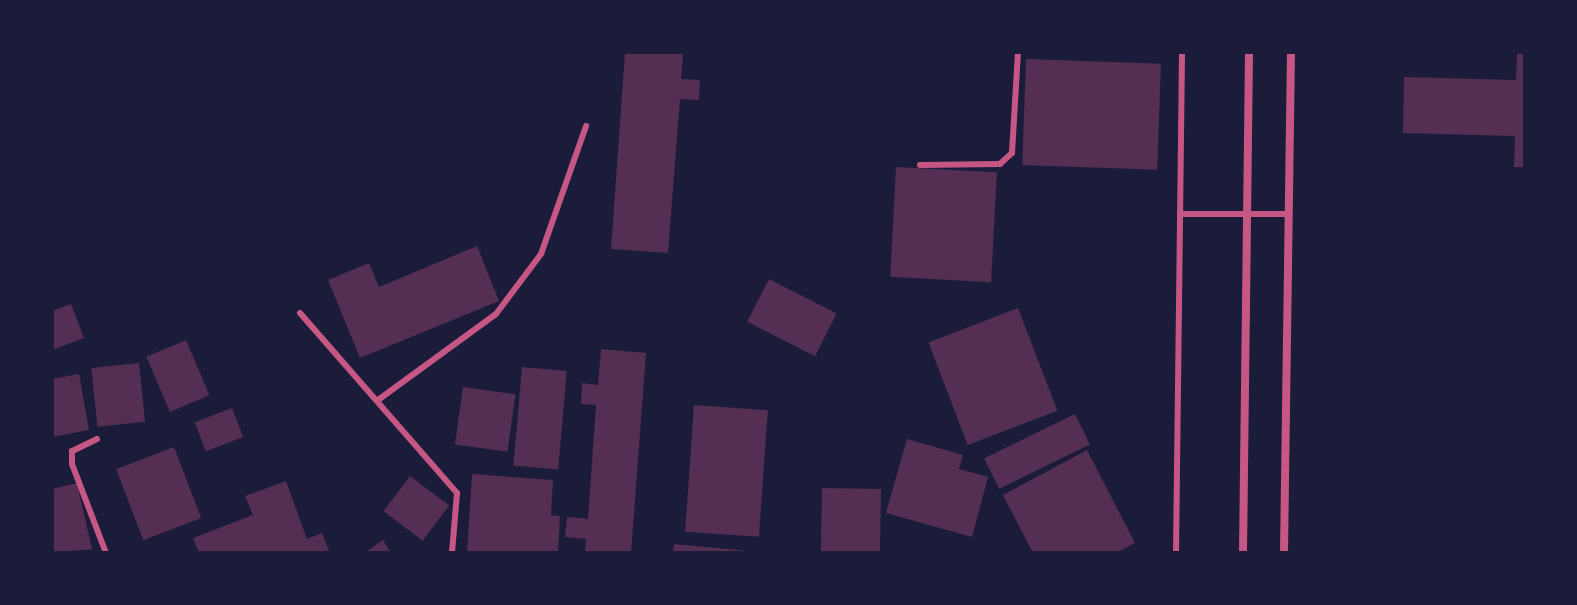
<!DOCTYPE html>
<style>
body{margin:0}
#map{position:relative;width:1577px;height:605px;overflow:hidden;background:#1b1b3a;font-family:"DejaVu Sans",sans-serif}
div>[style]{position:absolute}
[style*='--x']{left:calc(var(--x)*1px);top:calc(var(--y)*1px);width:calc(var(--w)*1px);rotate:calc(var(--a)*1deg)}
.building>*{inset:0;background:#542f53;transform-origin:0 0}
.service>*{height:6px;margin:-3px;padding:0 3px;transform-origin:3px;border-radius:3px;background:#c65784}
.minor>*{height:8px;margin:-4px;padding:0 4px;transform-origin:4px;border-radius:4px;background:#c65784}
span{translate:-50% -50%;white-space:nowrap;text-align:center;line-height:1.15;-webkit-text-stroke:8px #1b1b3a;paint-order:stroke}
.frame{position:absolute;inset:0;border:54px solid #1b1b3a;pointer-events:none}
</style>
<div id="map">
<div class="building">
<i style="clip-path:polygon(625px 52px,683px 52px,681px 79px,700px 80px,699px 100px,680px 99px,668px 253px,611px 249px)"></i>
<i style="clip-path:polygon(1517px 53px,1525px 53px,1525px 167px,1514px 167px,1515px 136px,1403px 133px,1404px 77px,1516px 80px)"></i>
<i style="left:1026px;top:59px;width:135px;height:106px;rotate:2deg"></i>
<i style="left:896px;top:167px;width:101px;height:110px;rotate:3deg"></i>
<i style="clip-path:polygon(477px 246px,499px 301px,360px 358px,328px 280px,369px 263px,379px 287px)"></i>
<i style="left:769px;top:279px;width:76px;height:48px;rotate:27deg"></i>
<i style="clip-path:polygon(71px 304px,84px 338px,52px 350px,52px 311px)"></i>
<i style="left:1018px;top:308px;width:110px;height:96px;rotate:69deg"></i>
<i style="left:186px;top:340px;width:60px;height:43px;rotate:67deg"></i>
<i style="clip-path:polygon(601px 349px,646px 353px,631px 553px,585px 553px,586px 539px,565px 537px,567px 517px,588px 519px,596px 405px,581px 404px,582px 383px,598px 385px)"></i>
<i style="left:139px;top:363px;width:59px;height:48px;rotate:84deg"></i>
<i style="left:522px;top:367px;width:45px;height:99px;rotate:5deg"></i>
<i style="clip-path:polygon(79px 374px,89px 430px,52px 437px,52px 379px)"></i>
<i style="left:463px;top:387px;width:53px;height:58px;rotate:8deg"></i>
<i style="left:694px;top:405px;width:74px;height:127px;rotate:4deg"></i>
<i style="left:232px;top:408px;width:31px;height:40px;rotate:69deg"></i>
<i style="left:1075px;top:414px;width:34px;height:101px;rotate:64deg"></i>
<i style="clip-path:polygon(907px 439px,963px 455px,959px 469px,988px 477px,972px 537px,886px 513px)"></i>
<i style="left:174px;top:447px;width:76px;height:62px;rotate:69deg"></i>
<i style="clip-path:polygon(1087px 450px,1135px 543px,1116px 553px,1033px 553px,1003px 495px)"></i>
<i style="clip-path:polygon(472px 474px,553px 480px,551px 515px,560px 516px,558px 553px,467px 553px)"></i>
<i style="left:410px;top:476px;width:49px;height:44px;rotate:37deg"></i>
<i style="clip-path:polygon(286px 481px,307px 539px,322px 533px,330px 553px,199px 553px,193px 538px,253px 515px,245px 496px)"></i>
<i style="clip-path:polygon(77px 483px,92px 549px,52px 553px,52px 489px)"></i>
<i style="left:822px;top:488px;width:59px;height:65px;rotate:1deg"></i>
<i style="clip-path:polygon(383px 540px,391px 553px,364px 553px)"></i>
<i style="clip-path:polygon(674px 544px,748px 551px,747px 553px,673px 553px)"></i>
</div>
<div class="service">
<i style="--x:920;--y:165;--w:80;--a:-0.7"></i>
<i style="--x:1000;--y:164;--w:16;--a:-43"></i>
<i style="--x:1012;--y:153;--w:101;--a:-86.6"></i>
<i style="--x:1180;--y:214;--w:109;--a:0"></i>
<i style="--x:300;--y:313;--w:239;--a:48.9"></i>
<i style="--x:457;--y:493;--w:60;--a:94.8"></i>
<i style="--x:378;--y:400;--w:146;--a:-36.1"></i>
<i style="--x:496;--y:314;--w:75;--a:-53.1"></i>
<i style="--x:541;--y:254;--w:136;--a:-70.6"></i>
<i style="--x:97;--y:439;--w:28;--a:154"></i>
<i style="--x:72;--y:451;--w:13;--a:90"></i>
<i style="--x:72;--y:464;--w:95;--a:69.1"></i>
<i style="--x:1176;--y:553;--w:501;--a:-89.31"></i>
</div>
<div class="minor">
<i style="--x:1243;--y:553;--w:501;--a:-89.31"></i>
<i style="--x:1284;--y:553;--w:501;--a:-89.2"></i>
</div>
<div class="frame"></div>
</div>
